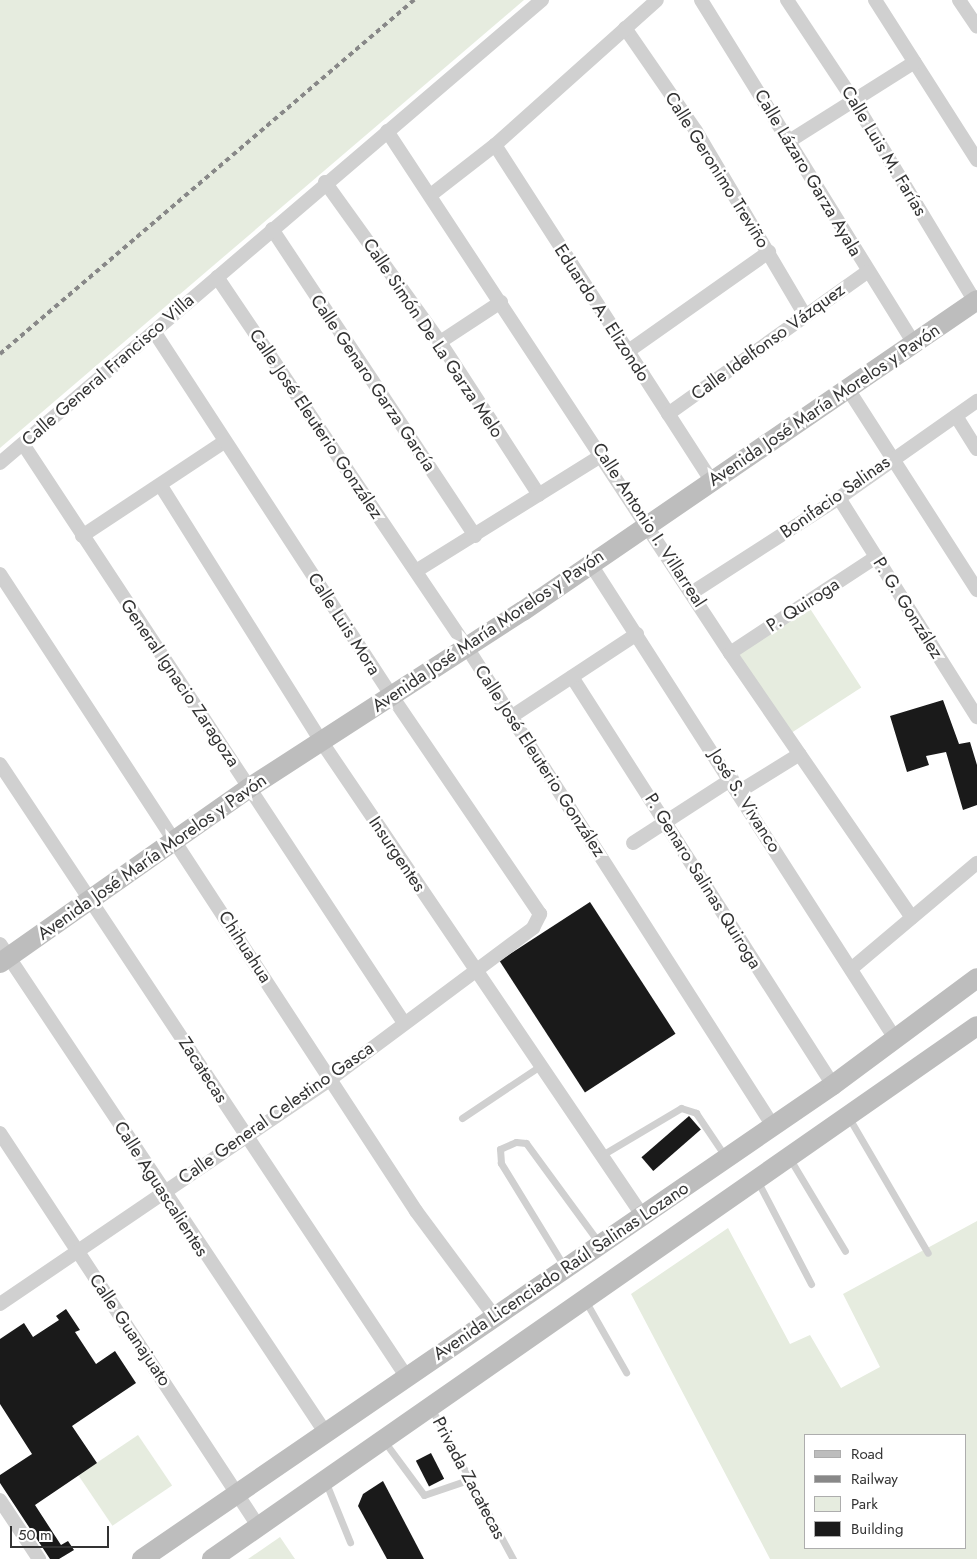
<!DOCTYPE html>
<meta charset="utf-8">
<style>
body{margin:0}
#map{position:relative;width:977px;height:1559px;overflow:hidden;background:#fff;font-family:Jost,sans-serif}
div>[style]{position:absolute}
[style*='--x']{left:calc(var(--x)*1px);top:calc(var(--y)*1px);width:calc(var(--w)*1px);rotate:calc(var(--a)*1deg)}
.green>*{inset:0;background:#e6ecdf;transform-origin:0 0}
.building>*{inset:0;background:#1a1a1a;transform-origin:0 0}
.lane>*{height:7px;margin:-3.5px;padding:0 3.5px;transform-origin:3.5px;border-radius:3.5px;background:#d0d0d0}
.street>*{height:14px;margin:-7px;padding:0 7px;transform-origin:7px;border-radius:7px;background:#d0d0d0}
.secondary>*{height:20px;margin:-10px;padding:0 10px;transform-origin:10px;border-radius:10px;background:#bdbdbd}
.rail>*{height:4px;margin-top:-2px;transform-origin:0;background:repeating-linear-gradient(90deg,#888 0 5px,transparent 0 9px)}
span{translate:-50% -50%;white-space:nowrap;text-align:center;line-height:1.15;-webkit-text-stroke:5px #fff;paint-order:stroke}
.street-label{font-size:18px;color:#333}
.legend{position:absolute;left:804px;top:1434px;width:162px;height:115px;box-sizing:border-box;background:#fff;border:1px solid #adadad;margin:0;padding:6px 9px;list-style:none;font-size:15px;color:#333}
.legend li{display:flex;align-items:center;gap:10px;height:25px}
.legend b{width:25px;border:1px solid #adadad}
.scale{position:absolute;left:10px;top:1526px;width:99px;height:22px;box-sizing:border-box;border:2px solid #333;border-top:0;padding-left:6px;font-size:15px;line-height:18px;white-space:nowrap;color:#333;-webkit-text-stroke:4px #fff;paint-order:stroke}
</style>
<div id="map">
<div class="green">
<i style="clip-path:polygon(0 0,524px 0,0 448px)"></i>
<i style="left:809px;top:607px;width:96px;height:85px;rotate:57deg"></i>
<i style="clip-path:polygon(evenodd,977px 1221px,977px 1559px,770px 1559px,631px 1294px,728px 1228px,790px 1344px,810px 1335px,841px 1388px,880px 1367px,843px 1294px,977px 1221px,806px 1435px,966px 1435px,966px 1548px,806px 1548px,806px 1435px)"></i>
<i style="left:138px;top:1435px;width:61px;height:72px;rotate:56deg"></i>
<i style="clip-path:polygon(280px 1537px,295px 1559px,248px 1559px)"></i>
</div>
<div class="building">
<i style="clip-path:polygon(943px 700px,959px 744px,970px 742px,977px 765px,977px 805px,963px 810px,946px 752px,926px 756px,929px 765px,907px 772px,890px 716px)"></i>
<i style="left:590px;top:902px;width:157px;height:108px;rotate:57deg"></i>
<i style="left:689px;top:1116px;width:18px;height:63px;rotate:49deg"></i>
<i style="clip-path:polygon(66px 1309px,80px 1330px,75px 1332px,96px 1364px,115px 1351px,136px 1383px,72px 1426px,97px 1463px,35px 1505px,61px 1545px,68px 1541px,74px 1550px,59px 1559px,50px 1559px,0 1483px,0 1475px,32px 1454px,0 1404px,0 1339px,24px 1323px,33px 1337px,59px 1320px,56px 1316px)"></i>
<i style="left:431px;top:1453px;width:29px;height:17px;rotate:63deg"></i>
<i style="clip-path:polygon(383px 1481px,424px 1559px,387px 1559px,358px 1506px,363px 1494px)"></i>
</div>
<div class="lane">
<i style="--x:462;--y:1118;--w:94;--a:-33.7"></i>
<i style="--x:849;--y:1118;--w:156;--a:59.7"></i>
<i style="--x:602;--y:1155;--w:92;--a:-30.7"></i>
<i style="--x:681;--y:1108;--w:16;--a:18"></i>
<i style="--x:696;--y:1113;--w:52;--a:56"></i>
<i style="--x:790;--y:1159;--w:107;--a:59.1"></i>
<i style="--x:758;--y:1182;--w:115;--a:62.5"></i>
<i style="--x:564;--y:1266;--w:121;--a:-121.5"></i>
<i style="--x:501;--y:1163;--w:14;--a:-94"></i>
<i style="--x:500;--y:1149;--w:17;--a:-24"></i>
<i style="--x:516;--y:1142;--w:10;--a:6"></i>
<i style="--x:526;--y:1143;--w:125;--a:53.8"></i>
<i style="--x:586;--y:1302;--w:81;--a:60.3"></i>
<i style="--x:431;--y:1408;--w:172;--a:61.5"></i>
<i style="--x:384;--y:1441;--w:67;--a:53.5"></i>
<i style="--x:424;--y:1495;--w:46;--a:-18.8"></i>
<i style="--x:326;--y:1483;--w:64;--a:67.9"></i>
</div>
<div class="street">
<i style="--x:701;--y:0;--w:406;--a:58.2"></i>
<i style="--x:787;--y:0;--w:121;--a:56.4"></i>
<i style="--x:854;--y:101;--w:238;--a:58.9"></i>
<i style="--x:875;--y:0;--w:190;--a:57.5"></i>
<i style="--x:959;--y:0;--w:32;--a:56"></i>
<i style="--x:625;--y:28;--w:125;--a:55.4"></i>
<i style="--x:696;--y:131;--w:214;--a:59.4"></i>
<i style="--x:387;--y:131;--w:625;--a:56.69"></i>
<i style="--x:730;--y:653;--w:321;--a:55.5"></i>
<i style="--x:791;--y:140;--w:146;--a:-32.2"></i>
<i style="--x:495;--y:145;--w:399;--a:57.2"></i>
<i style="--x:325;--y:182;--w:197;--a:54.3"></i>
<i style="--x:440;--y:342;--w:182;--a:57.1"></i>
<i style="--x:432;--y:194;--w:80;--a:-37.9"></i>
<i style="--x:495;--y:145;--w:217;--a:-41.8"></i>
<i style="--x:272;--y:229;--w:368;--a:56.5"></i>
<i style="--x:217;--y:277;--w:445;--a:56"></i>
<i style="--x:466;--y:646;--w:570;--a:57.4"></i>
<i style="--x:440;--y:342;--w:73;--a:-33.3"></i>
<i style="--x:627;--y:352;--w:174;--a:-35.2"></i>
<i style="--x:848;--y:389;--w:239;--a:57.3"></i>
<i style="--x:668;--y:414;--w:244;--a:-35.5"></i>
<i style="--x:956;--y:416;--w:39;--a:58"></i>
<i style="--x:23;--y:444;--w:693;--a:56.65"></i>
<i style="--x:0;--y:463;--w:713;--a:-40.51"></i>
<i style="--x:161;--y:486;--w:301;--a:57.9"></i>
<i style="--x:321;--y:741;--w:572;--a:55.89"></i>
<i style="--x:839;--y:498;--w:259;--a:57.8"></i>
<i style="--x:82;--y:536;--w:170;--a:-33.5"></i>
<i style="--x:590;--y:563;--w:567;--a:57.32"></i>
<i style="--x:416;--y:571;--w:219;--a:-31.9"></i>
<i style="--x:0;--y:574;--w:761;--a:56.85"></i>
<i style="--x:416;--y:1211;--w:131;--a:53.4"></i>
<i style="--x:693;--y:592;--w:174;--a:-32.8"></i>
<i style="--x:839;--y:498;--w:169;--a:-35.1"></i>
<i style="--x:730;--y:653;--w:175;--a:-33.3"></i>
<i style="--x:572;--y:677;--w:484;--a:57.4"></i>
<i style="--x:511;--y:717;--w:151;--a:-33.4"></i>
<i style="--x:0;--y:764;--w:734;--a:56.44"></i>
<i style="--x:740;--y:791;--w:70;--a:-31.7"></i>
<i style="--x:633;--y:843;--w:118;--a:-32.9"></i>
<i style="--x:0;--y:944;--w:586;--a:56.34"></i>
<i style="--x:851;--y:969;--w:165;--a:-40.1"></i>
<i style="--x:0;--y:1133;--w:472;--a:56.7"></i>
<i style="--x:0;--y:1304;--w:402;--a:-34.2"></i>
<i style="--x:332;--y:1078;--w:251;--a:-36.7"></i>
<i style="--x:533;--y:928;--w:16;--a:-63"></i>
<i style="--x:540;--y:914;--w:265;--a:-124.2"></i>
<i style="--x:391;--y:695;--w:434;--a:-123.1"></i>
<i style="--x:0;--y:1500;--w:71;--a:56.5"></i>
</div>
<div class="secondary">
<i style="--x:0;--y:963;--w:304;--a:-35.1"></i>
<i style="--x:249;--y:788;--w:326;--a:-32.9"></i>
<i style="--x:523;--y:611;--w:550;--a:-34.41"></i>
<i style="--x:142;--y:1559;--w:838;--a:-34.45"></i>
<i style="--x:833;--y:1085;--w:179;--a:-36.6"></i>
<i style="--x:212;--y:1559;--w:932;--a:-34.87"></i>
</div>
<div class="rail">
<i style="--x:0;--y:354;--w:545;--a:-40.53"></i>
</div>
<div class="street-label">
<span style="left:884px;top:151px;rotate:59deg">Calle Luis M. Farías</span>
<span style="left:717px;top:170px;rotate:58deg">Calle Geronimo Treviño</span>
<span style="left:808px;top:173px;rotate:59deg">Calle Lázaro Garza Ayala</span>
<span style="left:602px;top:313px;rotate:57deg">Eduardo A. Elizondo</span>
<span style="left:433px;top:338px;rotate:56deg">Calle Simón De La Garza Melo</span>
<span style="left:768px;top:342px;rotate:-36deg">Calle Idelfonso Vázquez</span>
<span style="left:108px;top:370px;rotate:-41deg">Calle General Francisco Villa</span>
<span style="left:373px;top:383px;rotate:56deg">Calle Genaro Garza García</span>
<span style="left:824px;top:405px;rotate:-34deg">Avenida José María Morelos y Pavón</span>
<span style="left:316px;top:424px;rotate:56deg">Calle José Eleuterio González</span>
<span style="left:835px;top:497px;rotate:-35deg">Bonifacio Salinas</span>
<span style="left:649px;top:525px;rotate:57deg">Calle Antonio I. Villarreal</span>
<span style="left:803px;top:605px;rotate:-33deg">P. Quiroga</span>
<span style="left:908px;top:608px;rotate:58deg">P. G. González</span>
<span style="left:344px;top:624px;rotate:57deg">Calle Luis Mora</span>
<span style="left:488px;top:631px;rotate:-34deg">Avenida José María Morelos y Pavón</span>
<span style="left:180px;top:683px;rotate:56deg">General Ignacio Zaragoza</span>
<span style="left:540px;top:761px;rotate:57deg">Calle José Eleuterio González</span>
<span style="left:745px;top:801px;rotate:58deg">José S. Vivanco</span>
<span style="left:397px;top:854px;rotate:56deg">Insurgentes</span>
<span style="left:152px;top:857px;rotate:-35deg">Avenida José María Morelos y Pavón</span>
<span style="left:703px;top:881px;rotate:58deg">P. Genaro Salinas Quiroga</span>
<span style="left:245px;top:947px;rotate:57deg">Chihuahua</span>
<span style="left:203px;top:1070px;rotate:57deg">Zacatecas</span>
<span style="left:276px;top:1113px;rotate:-35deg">Calle General Celestino Gasca</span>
<span style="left:161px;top:1189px;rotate:57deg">Calle Aguascalientes</span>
<span style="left:561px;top:1271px;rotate:-34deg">Avenida Licenciado Raúl Salinas Lozano</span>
<span style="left:130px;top:1330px;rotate:56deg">Calle Guanajuato</span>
<span style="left:469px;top:1478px;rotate:62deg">Privada Zacatecas</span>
</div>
<ul class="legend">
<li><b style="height:6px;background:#bdbdbd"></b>Road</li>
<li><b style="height:6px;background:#888"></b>Railway</li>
<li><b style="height:14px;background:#e6ecdf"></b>Park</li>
<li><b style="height:14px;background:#1a1a1a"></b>Building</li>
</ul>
<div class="scale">50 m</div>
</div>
